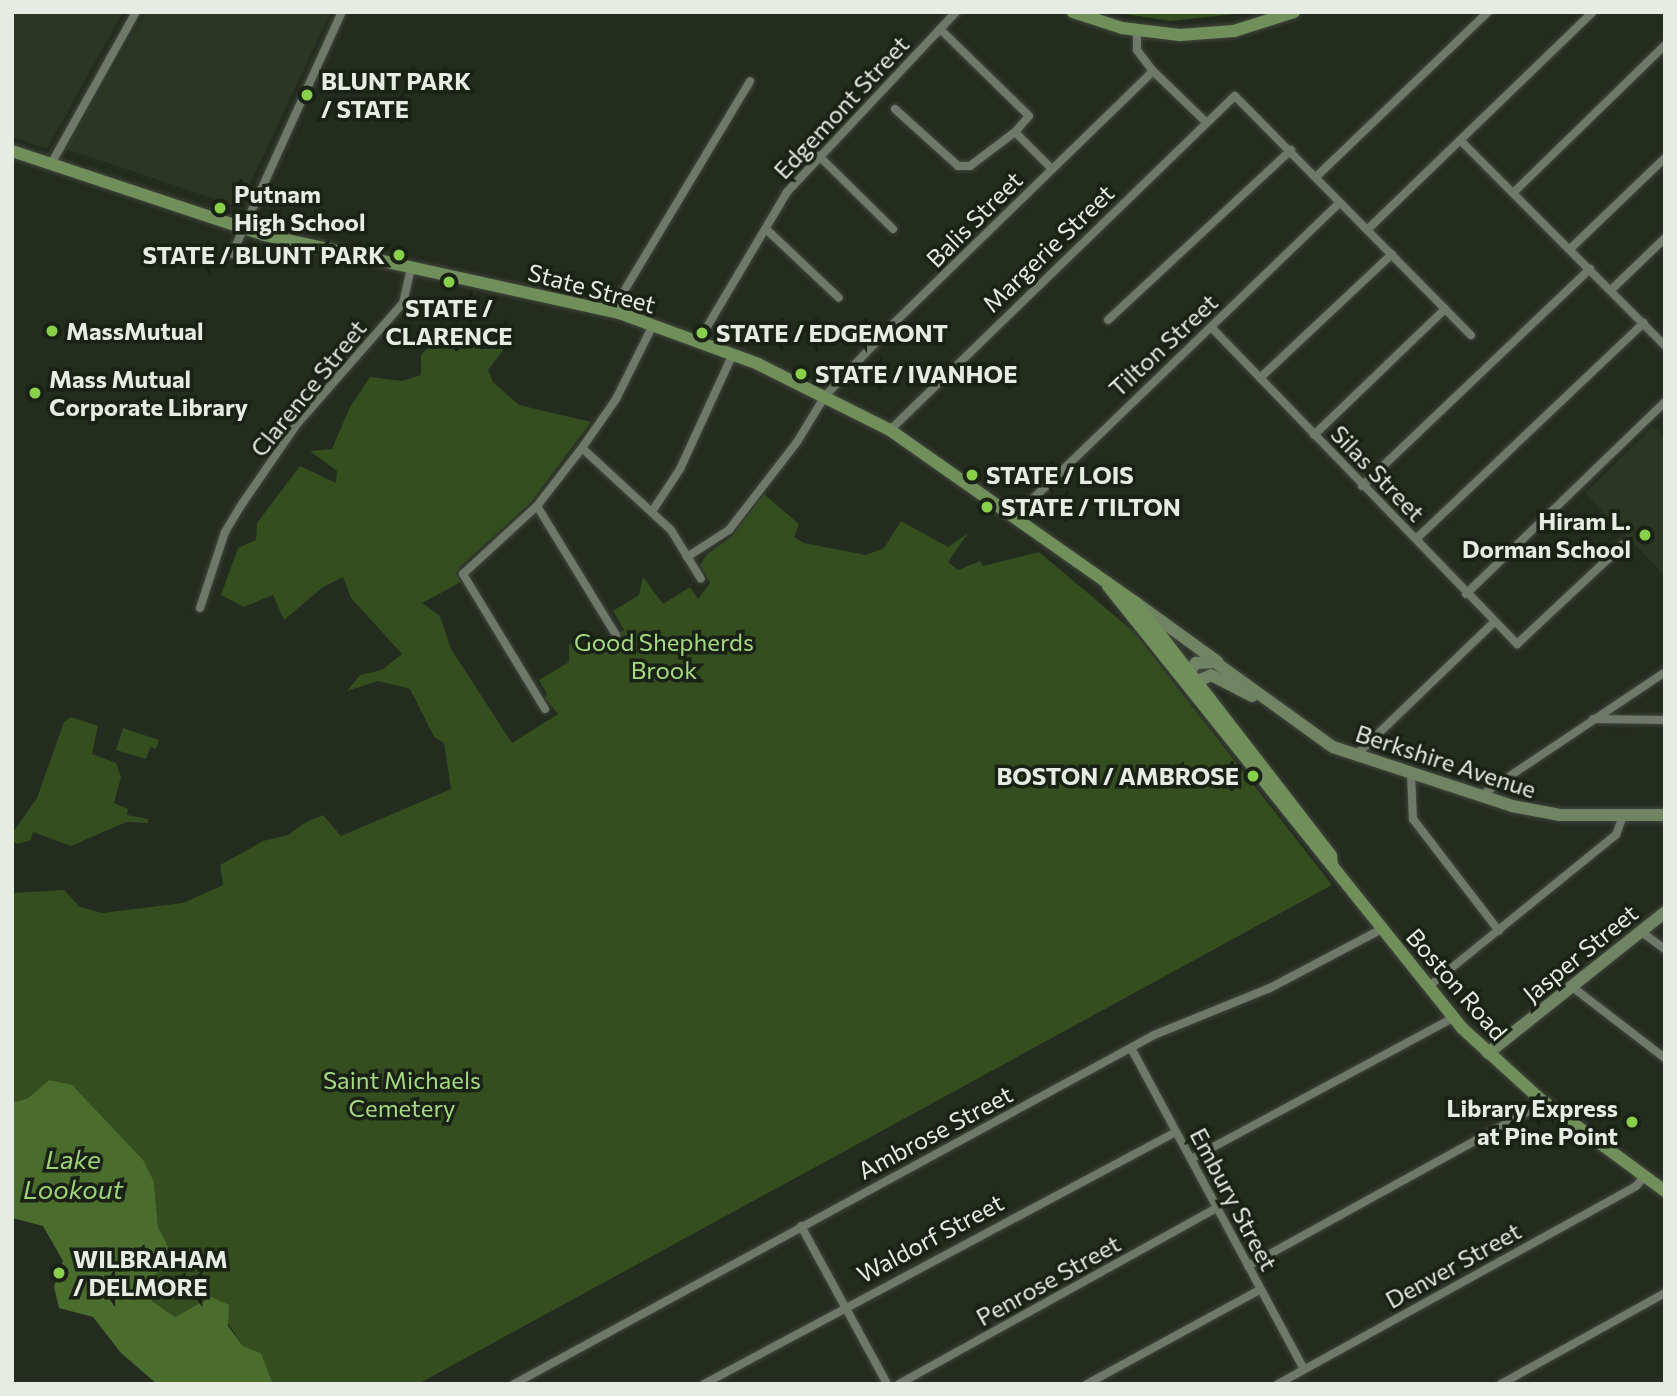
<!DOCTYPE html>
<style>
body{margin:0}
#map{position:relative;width:1677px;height:1396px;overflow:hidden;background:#242b1f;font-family:Commissioner,sans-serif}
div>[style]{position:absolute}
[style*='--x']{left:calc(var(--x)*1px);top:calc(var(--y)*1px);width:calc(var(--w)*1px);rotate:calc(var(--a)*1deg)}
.built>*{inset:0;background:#2b3624}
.green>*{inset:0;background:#344e1f}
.water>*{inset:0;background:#4a6d2e}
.roads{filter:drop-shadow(0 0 2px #41473d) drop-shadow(0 0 2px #41473d)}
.street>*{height:8px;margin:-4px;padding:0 4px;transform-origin:4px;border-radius:4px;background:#6f786a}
.secondary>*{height:12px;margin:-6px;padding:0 6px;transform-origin:6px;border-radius:6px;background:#708362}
.primary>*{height:12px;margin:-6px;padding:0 6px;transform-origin:6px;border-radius:6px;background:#718f5b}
.dots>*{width:19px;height:19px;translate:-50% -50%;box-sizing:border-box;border:4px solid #1a2115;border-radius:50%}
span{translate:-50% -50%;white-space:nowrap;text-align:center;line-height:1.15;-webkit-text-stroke:7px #1a2115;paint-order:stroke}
.poi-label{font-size:24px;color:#e6ebe3;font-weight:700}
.left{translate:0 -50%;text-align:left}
.right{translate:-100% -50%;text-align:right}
.street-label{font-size:24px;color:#e6ebe3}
.park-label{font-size:24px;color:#a6da81}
.water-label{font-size:26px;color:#9fd279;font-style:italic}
.frame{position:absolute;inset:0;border:14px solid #e6ebe3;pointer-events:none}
</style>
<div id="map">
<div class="built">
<i style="clip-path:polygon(12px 12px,123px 12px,47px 149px,12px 137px)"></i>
<i style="clip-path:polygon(146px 12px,331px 12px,239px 207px,66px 149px)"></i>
<i style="clip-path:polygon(1653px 426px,1665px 438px,1665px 576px,1585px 493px)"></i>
</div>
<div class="green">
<i style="clip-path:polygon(1112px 12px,1253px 12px,1170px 21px)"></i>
<i style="clip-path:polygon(438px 337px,455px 337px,481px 349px,504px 349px,488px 370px,493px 382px,519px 405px,591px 422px,531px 502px,460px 567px,456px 574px,461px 582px,422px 603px,440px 616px,451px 649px,512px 743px,558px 714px,545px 698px,547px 694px,539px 680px,569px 662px,569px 644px,585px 652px,624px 630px,613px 611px,639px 595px,643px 577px,663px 604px,690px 587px,698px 599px,710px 583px,700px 565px,706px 555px,732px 536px,764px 494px,799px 524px,794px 537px,804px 543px,866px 555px,884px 548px,901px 521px,948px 547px,968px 533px,948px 562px,958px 570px,980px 561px,983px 566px,1039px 552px,1134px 632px,1332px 885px,418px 1384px,273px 1384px,261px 1353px,243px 1346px,211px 1297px,175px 1317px,152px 1301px,147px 1284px,167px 1262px,169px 1248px,158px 1227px,154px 1182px,49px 1080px,28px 1098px,16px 1103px,12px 1098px,12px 893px,64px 890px,80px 907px,102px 913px,183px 903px,223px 885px,220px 865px,263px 841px,288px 835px,306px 822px,323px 815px,341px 836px,451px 789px,444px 743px,434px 737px,410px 689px,378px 681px,347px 691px,360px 675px,382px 670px,402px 654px,351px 598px,343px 577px,323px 587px,284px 620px,273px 595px,244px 607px,221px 595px,238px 548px,256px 540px,257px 523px,300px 466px,336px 483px,337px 471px,310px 451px,332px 449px,350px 407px,370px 377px,402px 381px,421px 375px,421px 355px)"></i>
<i style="clip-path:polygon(71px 717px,98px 726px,92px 754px,116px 763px,121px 777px,114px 803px,128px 809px,127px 815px,148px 819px,148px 823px,126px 822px,71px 846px,33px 832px,31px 840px,17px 844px,12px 841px,13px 832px,37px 798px,64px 722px)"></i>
<i style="clip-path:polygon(123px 728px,159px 740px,156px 749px,150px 747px,146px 759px,116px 750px)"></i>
</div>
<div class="water">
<i style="clip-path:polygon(49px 1080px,72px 1085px,143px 1160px,154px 1182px,158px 1227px,169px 1248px,167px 1262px,147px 1284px,152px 1301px,175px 1317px,211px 1297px,229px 1305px,228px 1326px,243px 1346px,261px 1353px,273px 1384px,157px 1384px,121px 1353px,93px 1317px,59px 1308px,54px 1287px,63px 1261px,43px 1226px,12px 1218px,12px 1098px,16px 1102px,28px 1098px)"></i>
</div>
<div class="roads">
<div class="street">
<i style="--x:940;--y:29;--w:124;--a:44.3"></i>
<i style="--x:1029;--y:116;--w:21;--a:131"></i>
<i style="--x:1137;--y:31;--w:19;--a:90"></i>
<i style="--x:1137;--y:50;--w:26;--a:53"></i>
<i style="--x:1153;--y:71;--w:74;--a:43.9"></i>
<i style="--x:895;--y:109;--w:85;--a:42.1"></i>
<i style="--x:958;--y:166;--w:12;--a:0"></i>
<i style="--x:970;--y:166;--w:56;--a:-37.1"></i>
<i style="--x:1015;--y:132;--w:52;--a:45"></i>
<i style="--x:1461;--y:141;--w:289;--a:45.1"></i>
<i style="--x:819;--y:156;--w:104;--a:44.6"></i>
<i style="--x:51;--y:164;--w:174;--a:-60.8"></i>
<i style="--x:1317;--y:176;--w:237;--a:-43.8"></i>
<i style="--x:1513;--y:193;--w:212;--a:-44.2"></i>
<i style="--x:766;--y:229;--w:100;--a:43.4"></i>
<i style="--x:1367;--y:230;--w:314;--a:-44"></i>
<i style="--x:1570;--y:249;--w:132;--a:-43.8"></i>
<i style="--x:232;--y:254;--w:266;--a:-65.6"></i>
<i style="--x:1611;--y:290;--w:75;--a:-43.9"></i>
<i style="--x:612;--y:311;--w:268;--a:-59"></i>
<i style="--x:1108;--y:320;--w:250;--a:-42.9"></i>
<i style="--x:1211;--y:327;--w:441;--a:46"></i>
<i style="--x:1517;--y:644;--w:149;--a:-43.1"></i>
<i style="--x:698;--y:342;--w:174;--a:-59.3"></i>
<i style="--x:787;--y:192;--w:247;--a:-46.8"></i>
<i style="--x:1260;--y:378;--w:181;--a:-43.2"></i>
<i style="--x:890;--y:430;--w:480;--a:-44.1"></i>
<i style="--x:1235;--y:96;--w:336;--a:45.4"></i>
<i style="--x:1314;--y:435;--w:182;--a:-43.9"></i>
<i style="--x:582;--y:448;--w:121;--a:42.7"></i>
<i style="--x:671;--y:530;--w:57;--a:58.5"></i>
<i style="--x:1362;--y:486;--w:315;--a:-43.6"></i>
<i style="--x:537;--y:506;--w:151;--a:58.5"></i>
<i style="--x:653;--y:510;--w:49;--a:-56.6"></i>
<i style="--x:680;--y:469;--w:127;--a:-65.3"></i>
<i style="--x:1014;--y:517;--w:452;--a:-44"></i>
<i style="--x:1416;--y:539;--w:314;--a:-43.5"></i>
<i style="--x:687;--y:557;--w:50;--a:-32.7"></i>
<i style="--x:729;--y:530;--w:111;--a:-52.3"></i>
<i style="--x:797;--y:442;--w:54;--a:-58.7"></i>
<i style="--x:825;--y:396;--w:100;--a:-46.6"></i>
<i style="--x:894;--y:323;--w:361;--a:-44.2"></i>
<i style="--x:1466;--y:594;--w:277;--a:-44"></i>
<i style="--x:200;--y:608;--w:80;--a:-71.8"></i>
<i style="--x:225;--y:532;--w:33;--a:-59"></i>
<i style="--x:242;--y:504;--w:97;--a:-55.5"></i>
<i style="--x:297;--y:424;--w:161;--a:-48.8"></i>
<i style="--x:403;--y:303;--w:36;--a:-77"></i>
<i style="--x:545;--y:709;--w:158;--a:-121.3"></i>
<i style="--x:463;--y:574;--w:100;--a:-42.6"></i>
<i style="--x:537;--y:506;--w:73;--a:-52.2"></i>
<i style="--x:582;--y:448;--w:60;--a:-55.2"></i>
<i style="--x:616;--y:399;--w:83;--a:-63.4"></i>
<i style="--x:1593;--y:719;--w:72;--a:0.8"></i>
<i style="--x:1356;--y:755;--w:190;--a:-43.9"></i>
<i style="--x:1411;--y:774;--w:45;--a:87.5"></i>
<i style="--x:1413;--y:819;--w:141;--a:52.5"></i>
<i style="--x:1480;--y:796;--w:223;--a:-33.8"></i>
<i style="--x:1640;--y:931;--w:31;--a:36"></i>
<i style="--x:1571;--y:986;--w:118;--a:37.5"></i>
<i style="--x:1428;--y:987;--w:242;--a:-39"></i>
<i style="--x:1616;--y:835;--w:20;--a:-70"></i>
<i style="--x:1131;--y:1048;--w:365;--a:61.7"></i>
<i style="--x:1191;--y:1159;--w:298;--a:-28.3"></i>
<i style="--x:801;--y:1226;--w:180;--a:61.4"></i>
<i style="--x:1248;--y:1266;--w:323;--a:-28.9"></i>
<i style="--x:1531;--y:1110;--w:14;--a:-51"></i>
<i style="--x:514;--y:1384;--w:729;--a:-28.6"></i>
<i style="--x:1154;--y:1035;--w:125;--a:-22.1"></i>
<i style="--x:1270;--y:988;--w:127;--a:-27.8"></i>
<i style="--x:704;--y:1384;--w:535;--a:-28.1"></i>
<i style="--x:899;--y:1384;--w:361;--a:-29"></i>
<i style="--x:1087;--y:1384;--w:198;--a:-28.6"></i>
<i style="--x:1278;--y:1384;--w:409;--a:-28.9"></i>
<i style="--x:1636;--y:1186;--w:13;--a:-48"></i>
<i style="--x:1501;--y:1384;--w:188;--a:-29"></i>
</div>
<div class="secondary">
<i style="--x:1135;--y:602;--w:102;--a:35.9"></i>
<i style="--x:1183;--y:679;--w:21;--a:-51"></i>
<i style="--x:1196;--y:663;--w:19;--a:-3"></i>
<i style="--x:1215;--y:662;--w:145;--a:35.8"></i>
<i style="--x:1333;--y:747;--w:188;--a:18.2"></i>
<i style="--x:1512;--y:806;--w:49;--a:10.6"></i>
<i style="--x:1560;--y:815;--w:105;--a:0"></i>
<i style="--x:1188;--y:685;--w:25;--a:-23"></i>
<i style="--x:1211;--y:675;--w:46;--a:27.1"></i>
<i style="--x:1488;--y:1053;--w:226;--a:-38.5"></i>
</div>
<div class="primary">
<i style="--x:1073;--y:12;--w:52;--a:18.1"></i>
<i style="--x:1122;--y:28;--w:58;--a:6.9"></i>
<i style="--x:1180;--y:35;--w:54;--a:-4.2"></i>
<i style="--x:1234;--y:31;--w:63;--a:-17.6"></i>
<i style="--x:12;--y:151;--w:266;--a:18.4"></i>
<i style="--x:264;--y:235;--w:363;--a:12.4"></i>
<i style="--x:619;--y:313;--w:148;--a:20.1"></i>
<i style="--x:758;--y:364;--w:148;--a:26.6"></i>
<i style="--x:890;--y:430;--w:299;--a:35.1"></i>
<i style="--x:1135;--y:602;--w:321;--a:52.3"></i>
<i style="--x:1331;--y:856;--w:9;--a:84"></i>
<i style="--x:1108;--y:586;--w:566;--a:51.31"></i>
<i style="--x:1462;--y:1028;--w:105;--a:42.3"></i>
<i style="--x:1540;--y:1099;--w:155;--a:36.4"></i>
</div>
</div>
<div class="dots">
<i style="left:307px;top:95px;background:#88cf4a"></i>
<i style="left:220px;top:208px;background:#88cf4a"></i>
<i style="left:399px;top:255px;background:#88cf4a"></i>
<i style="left:449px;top:282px;background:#88cf4a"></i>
<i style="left:52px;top:331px;background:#88cf4a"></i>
<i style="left:702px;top:333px;background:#88cf4a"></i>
<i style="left:801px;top:374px;background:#88cf4a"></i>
<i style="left:35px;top:393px;background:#88cf4a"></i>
<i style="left:972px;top:475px;background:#88cf4a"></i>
<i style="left:987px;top:507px;background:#88cf4a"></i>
<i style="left:1645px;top:535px;background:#88cf4a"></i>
<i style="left:1253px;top:776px;background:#88cf4a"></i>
<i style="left:1632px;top:1122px;background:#88cf4a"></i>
<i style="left:59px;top:1273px;background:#88cf4a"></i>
</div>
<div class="poi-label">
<span class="left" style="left:321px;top:95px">BLUNT PARK<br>/ STATE</span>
<span class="left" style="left:234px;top:208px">Putnam<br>High School</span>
<span class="right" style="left:385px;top:255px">STATE / BLUNT PARK</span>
<span style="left:449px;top:322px">STATE /<br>CLARENCE</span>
<span class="left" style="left:66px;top:331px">MassMutual</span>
<span class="left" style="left:716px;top:333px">STATE / EDGEMONT</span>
<span class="left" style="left:815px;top:374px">STATE / IVANHOE</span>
<span class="left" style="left:49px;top:393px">Mass Mutual<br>Corporate Library</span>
<span class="left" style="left:986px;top:475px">STATE / LOIS</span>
<span class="left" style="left:1001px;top:507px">STATE / TILTON</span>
<span class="right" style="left:1631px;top:535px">Hiram L.<br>Dorman School</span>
<span class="right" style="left:1239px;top:776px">BOSTON / AMBROSE</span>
<span class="right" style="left:1618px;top:1122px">Library Express<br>at Pine Point</span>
<span class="left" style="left:73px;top:1273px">WILBRAHAM<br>/ DELMORE</span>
</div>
<div class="street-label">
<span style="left:841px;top:107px;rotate:-47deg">Edgemont Street</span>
<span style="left:974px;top:219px;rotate:-45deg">Balis Street</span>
<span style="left:1048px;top:248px;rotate:-44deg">Margerie Street</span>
<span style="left:592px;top:288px;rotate:15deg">State Street</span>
<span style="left:1163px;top:345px;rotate:-43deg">Tilton Street</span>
<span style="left:308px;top:388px;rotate:-51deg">Clarence Street</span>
<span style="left:1378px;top:473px;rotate:46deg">Silas Street</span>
<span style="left:1446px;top:761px;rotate:18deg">Berkshire Avenue</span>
<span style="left:1580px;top:953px;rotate:-39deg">Jasper Street</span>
<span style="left:1457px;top:984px;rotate:49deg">Boston Road</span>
<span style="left:935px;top:1132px;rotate:-28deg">Ambrose Street</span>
<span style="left:1234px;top:1199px;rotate:62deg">Embury Street</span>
<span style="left:930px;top:1238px;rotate:-28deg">Waldorf Street</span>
<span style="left:1453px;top:1265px;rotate:-29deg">Denver Street</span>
<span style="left:1048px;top:1280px;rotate:-29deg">Penrose Street</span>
</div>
<div class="park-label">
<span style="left:664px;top:656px">Good Shepherds<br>Brook</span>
<span style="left:402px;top:1094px">Saint Michaels<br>Cemetery</span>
</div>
<div class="water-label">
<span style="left:73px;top:1174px">Lake<br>Lookout</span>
</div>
<div class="frame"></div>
</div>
